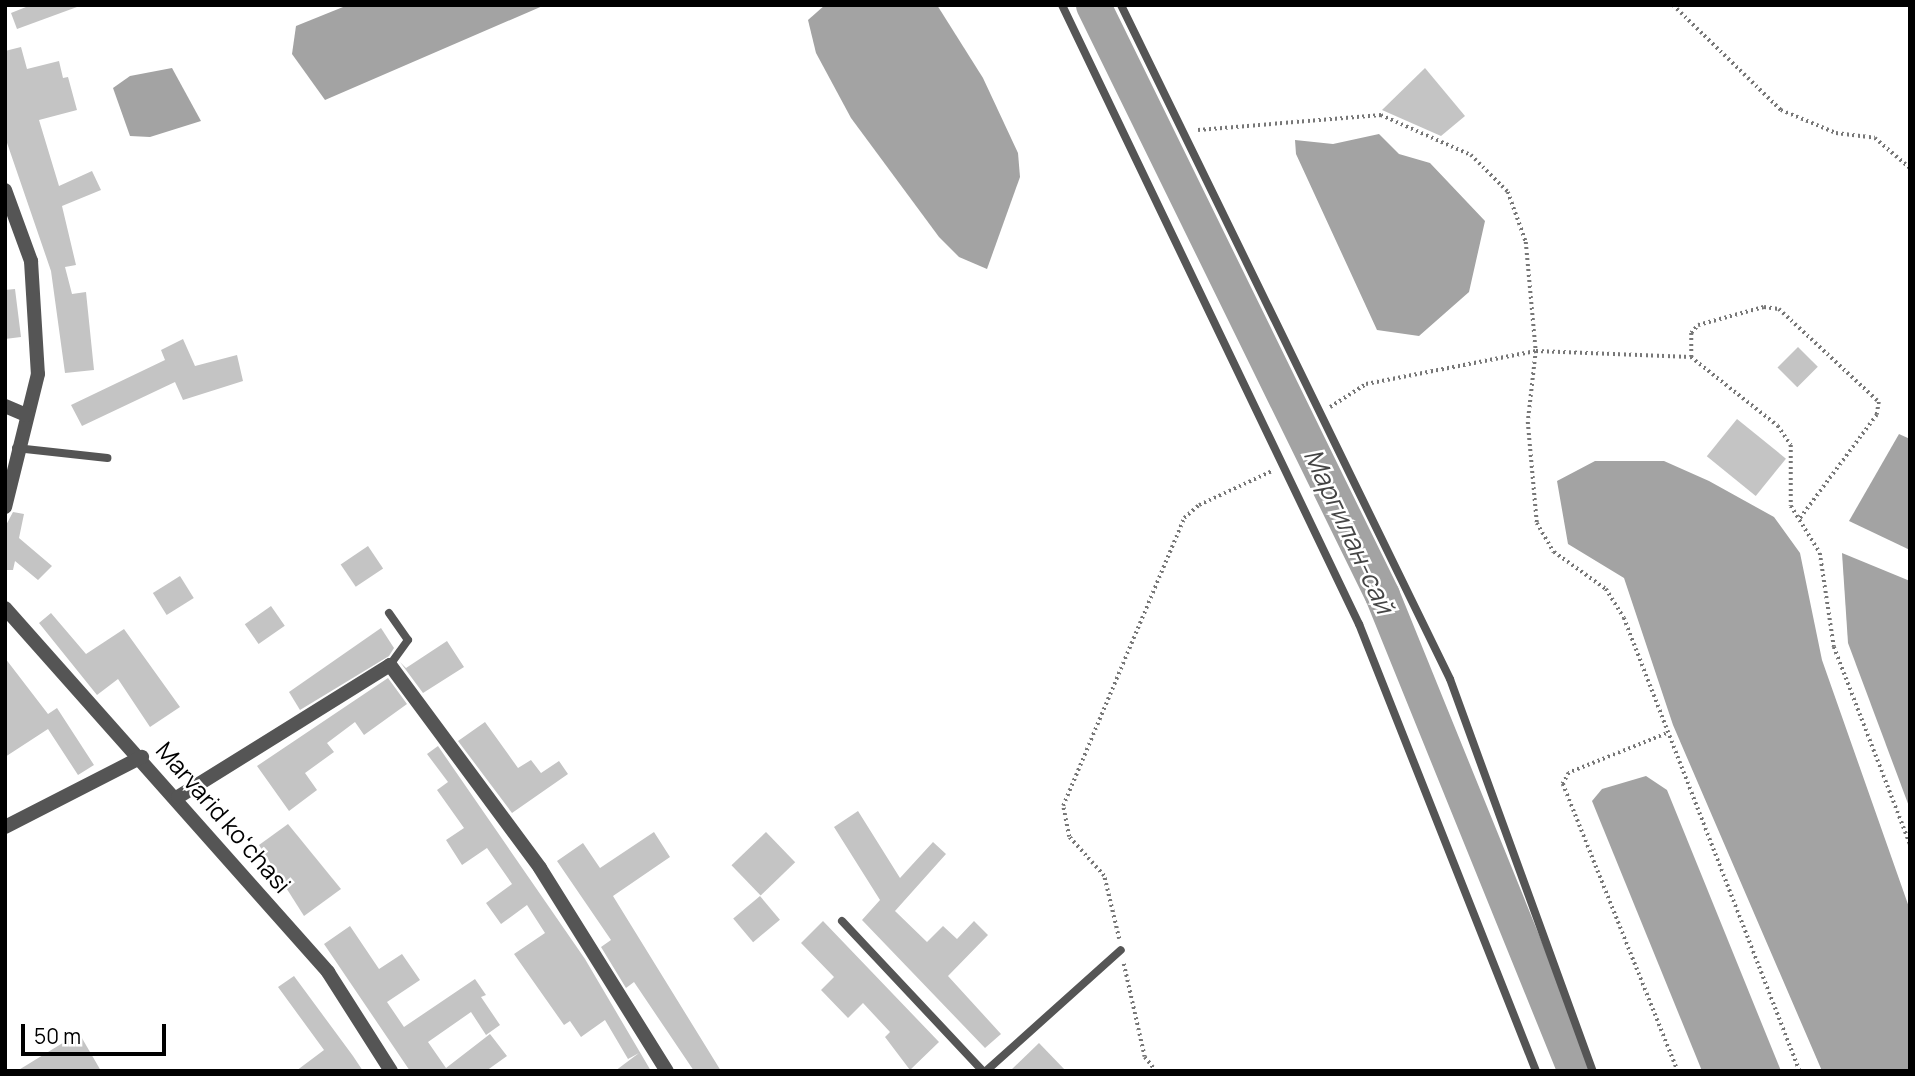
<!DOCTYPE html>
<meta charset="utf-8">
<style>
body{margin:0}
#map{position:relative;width:1915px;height:1076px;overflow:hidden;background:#fff;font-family:Manrope,sans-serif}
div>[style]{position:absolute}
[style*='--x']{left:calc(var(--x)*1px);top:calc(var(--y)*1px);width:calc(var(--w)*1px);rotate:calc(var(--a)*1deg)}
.water>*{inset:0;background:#a3a3a3}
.river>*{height:35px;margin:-17.5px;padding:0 17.5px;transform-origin:17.5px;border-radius:17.5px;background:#a3a3a3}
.building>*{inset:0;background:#c4c4c4;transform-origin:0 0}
.path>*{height:3.5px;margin-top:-1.75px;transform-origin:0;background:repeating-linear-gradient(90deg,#777 0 2px,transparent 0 5.5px)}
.service>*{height:8px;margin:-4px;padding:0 4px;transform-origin:4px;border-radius:4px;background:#555}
.minor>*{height:14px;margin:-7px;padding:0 7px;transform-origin:7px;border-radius:7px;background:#555}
span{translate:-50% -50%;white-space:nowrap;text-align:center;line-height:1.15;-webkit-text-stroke:5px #fff;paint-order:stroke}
.street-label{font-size:24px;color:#000}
.water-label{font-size:26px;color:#444;font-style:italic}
.frame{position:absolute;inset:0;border:7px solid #000;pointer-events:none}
.scale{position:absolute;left:21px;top:1024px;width:145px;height:32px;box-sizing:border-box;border:4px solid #000;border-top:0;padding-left:9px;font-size:21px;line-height:24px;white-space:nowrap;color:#000;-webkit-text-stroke:5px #fff;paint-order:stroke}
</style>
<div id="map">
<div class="water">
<i style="clip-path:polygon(348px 5px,545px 5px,325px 100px,292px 54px,296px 26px)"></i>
<i style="clip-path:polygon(825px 5px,937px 5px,983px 78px,1018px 153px,1020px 177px,987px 269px,959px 257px,939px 237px,851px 118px,816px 53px,808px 20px)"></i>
<i style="clip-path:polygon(172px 68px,201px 121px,150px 137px,130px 136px,113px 88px,130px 76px)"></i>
<i style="clip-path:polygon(1379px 134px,1399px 154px,1430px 163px,1485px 221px,1469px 292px,1419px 336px,1377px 330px,1296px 154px,1295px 140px,1333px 144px)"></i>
<i style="clip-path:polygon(1899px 434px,1910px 439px,1910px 550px,1849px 521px)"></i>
<i style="clip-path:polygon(1595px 461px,1664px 461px,1709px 481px,1774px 517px,1800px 553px,1822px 660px,1910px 910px,1910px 1071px,1822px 1071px,1673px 725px,1624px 578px,1568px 544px,1557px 481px)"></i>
<i style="clip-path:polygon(1842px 553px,1910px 581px,1910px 809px,1848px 643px)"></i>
<i style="clip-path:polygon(1646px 776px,1667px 790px,1781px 1071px,1702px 1071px,1592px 801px,1602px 789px)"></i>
</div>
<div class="river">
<i style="--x:1093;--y:5;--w:657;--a:63.9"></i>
<i style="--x:1382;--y:595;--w:514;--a:67.93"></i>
</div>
<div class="building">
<i style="clip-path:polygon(31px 5px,76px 5px,77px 7px,17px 29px,11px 13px)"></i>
<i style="clip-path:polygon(21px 47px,27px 69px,59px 61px,63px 78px,68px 77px,77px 110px,39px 120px,59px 186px,92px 171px,101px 190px,62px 206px,76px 265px,65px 267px,72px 294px,86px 292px,94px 370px,65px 373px,51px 271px,5px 137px,5px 51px)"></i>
<i style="clip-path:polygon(1425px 68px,1465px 116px,1441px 136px,1382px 110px)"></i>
<i style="clip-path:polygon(15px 289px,21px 337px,5px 339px,5px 290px)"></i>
<i style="clip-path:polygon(183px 339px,195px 366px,237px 355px,243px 381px,183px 400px,175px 382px,82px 426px,71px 405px,165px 360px,161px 350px)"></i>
<i style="left:1798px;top:347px;width:28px;height:29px;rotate:45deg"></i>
<i style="left:1737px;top:419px;width:63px;height:48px;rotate:39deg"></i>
<i style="clip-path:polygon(13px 512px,24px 514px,19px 538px,52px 566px,38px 580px,15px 561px,13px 570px,5px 570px,5px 527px)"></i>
<i style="left:368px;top:546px;width:27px;height:33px;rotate:56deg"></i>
<i style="left:180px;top:576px;width:26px;height:32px;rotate:58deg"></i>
<i style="left:271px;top:606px;width:24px;height:32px;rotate:55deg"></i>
<i style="clip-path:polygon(51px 613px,86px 654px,124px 629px,180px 707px,150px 727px,118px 679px,97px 695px,39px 623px)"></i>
<i style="clip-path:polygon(381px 628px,394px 648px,389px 656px,300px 710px,289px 692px)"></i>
<i style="clip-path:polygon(447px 641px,464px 667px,423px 693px,400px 662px,406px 668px)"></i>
<i style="clip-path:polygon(5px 658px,48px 714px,57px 708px,94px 765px,78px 775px,48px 729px,5px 757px)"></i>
<i style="clip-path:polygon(388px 678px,407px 704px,364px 735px,355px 722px,327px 743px,334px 752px,305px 773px,317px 790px,289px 811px,257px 766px)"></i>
<i style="clip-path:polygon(485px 722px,518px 768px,531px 760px,541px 773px,559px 761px,568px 774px,512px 813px,458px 741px)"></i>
<i style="clip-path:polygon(438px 746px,585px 959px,651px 1071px,615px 1071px,639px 1053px,628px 1059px,605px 1020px,581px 1037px,570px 1021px,564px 1025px,514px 954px,545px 933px,527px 905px,501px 924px,486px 903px,512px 884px,487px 848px,462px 865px,446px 840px,464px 828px,437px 790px,448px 782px,427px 754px)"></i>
<i style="clip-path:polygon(858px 811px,900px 878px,933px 842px,946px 854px,895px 911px,927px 942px,943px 926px,957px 939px,974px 921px,988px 935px,948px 976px,1001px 1034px,985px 1048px,862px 920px,880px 900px,834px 827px)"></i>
<i style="clip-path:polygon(288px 824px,341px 889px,304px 916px,259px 845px)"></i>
<i style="clip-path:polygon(654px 832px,670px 857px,613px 896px,721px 1071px,694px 1071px,634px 982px,626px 988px,601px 947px,611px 940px,557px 861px,583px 843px,600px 868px)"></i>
<i style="left:766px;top:832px;width:42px;height:48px;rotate:46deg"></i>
<i style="left:760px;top:896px;width:31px;height:35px;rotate:50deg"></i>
<i style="clip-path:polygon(823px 921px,939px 1042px,910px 1070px,885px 1037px,890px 1032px,863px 1003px,848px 1018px,821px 990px,834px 977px,801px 943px)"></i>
<i style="clip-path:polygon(350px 926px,379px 969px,402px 954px,420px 980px,387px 1002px,404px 1027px,475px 979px,486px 995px,481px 997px,500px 1025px,486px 1035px,471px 1012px,428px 1042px,446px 1068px,490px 1034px,507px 1056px,486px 1071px,410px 1071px,324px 944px)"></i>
<i style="clip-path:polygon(294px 976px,353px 1056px,363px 1071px,296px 1071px,324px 1050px,278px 987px)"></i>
<i style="clip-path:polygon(79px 1033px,101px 1071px,17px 1071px)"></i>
<i style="clip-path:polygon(1039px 1043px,1066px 1071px,1010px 1071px)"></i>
</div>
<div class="path">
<i style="--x:1673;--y:5;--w:151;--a:44.2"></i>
<i style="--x:1781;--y:110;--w:60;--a:22.7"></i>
<i style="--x:1836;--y:133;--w:39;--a:7"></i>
<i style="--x:1875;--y:138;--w:46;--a:40.6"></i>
<i style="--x:1198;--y:130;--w:184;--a:-4.7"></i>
<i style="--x:1381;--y:115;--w:98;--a:24"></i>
<i style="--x:1471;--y:155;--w:52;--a:45"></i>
<i style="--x:1508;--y:192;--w:53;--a:70.2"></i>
<i style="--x:1526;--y:242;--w:109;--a:84.8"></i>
<i style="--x:1536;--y:351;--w:71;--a:96.4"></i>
<i style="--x:1528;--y:422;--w:101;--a:84.9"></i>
<i style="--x:1537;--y:523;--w:34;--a:60"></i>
<i style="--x:1554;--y:552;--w:64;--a:35.4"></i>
<i style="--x:1606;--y:589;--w:34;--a:58"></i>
<i style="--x:1624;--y:618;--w:486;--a:68.8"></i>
<i style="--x:1691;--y:357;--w:24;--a:-90"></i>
<i style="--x:1691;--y:333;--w:11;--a:-49"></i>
<i style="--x:1698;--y:325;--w:68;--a:-15.3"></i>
<i style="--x:1764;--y:307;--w:15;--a:8"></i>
<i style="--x:1779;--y:309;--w:137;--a:42.9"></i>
<i style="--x:1879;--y:402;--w:13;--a:99"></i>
<i style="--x:1877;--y:415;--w:131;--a:126.6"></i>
<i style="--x:1330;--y:407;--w:43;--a:-32.6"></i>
<i style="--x:1366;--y:384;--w:173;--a:-11"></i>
<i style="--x:1536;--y:351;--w:155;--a:2.2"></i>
<i style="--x:1691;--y:357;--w:111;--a:38.4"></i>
<i style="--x:1778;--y:426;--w:23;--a:56"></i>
<i style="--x:1791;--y:445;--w:61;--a:90"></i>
<i style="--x:1791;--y:506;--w:55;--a:58.3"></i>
<i style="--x:1820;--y:553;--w:95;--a:81.5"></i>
<i style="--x:1834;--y:647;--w:211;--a:68.9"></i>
<i style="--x:1666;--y:734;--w:105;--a:158.1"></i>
<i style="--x:1569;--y:773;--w:13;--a:119"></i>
<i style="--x:1563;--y:784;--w:309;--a:68.2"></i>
<i style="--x:1119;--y:939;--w:65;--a:-103.4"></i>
<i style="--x:1104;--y:876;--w:52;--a:-131.9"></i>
<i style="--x:1069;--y:837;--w:32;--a:-101"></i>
<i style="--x:1063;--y:806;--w:312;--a:-67.2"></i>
<i style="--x:1184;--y:518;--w:20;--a:-41"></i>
<i style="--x:1199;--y:505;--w:81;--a:-25"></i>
<i style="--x:1124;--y:964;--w:95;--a:77.3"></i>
<i style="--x:1145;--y:1057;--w:18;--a:52"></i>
</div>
<div class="service">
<i style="--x:1062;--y:5;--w:687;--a:64.37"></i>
<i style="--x:1359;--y:624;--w:481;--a:68.4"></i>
<i style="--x:1121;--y:5;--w:750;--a:63.98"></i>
<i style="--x:1450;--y:679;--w:417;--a:70"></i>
<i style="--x:16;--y:448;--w:92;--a:6.3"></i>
<i style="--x:389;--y:613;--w:33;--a:55"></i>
<i style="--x:408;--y:640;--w:31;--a:126"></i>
<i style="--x:842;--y:921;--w:206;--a:46.8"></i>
<i style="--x:986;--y:1071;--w:181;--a:-41.9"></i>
</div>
<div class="minor">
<i style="--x:5;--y:190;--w:76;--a:69.9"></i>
<i style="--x:31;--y:261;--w:113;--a:86.5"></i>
<i style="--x:38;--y:374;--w:137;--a:103.9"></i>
<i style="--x:5;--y:406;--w:23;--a:23"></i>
<i style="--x:5;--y:608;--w:487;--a:48.4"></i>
<i style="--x:328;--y:972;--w:117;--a:57.5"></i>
<i style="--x:178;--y:797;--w:250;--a:-31.9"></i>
<i style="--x:390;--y:665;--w:252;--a:53.5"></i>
<i style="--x:540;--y:868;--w:239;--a:58"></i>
<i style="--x:5;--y:827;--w:154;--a:-27.1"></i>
</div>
<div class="street-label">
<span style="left:224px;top:817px;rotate:49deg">Marvarid koʻchasi</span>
</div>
<div class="water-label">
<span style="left:1349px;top:531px;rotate:65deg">Маргилан-сай</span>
</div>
<div class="frame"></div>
<div class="scale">50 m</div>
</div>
